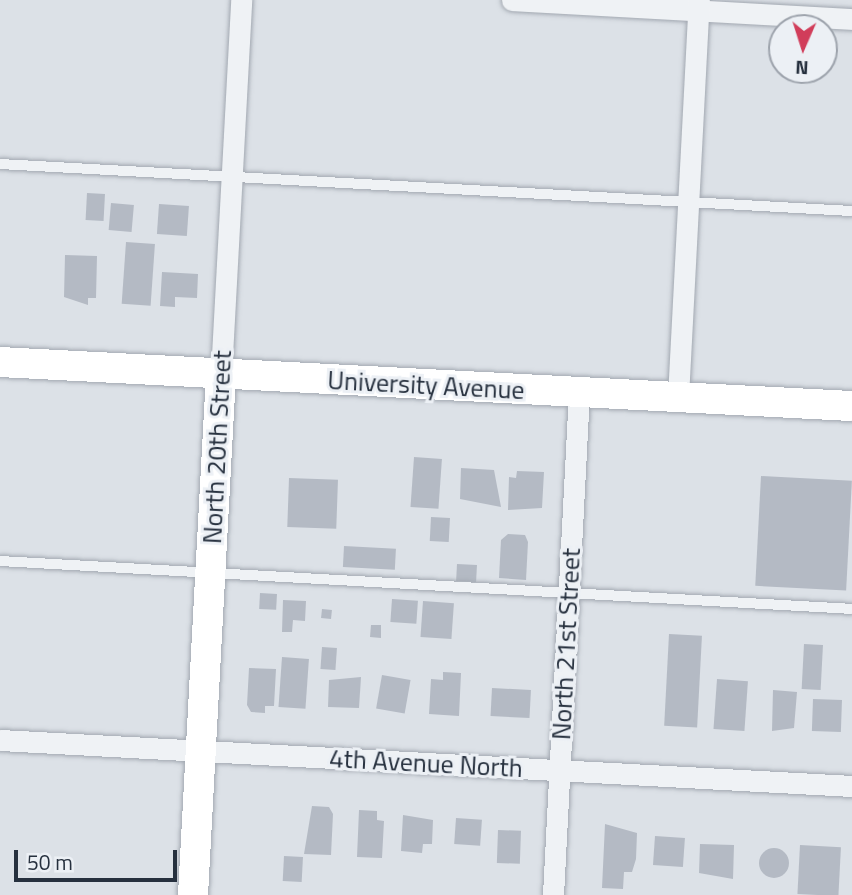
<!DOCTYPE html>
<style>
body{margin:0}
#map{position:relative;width:852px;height:895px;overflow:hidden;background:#dce1e7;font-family:"Titillium Web",sans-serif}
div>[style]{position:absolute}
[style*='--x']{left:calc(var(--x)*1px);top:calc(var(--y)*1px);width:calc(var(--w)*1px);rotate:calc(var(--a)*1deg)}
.building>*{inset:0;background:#b4bac4;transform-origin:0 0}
.round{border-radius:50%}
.roads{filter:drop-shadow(0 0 2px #a2a8b1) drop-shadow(0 0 2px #a2a8b1)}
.lane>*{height:10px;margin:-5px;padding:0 5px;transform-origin:5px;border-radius:5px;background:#eff2f5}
.street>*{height:21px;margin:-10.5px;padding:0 10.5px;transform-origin:10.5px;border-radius:10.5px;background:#eff2f5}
.secondary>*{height:30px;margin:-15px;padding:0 15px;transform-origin:15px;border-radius:15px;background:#fff}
span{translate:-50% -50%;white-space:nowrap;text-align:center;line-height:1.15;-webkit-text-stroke:6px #ecf0f5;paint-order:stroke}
.street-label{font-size:26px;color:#26303e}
.north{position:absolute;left:768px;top:14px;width:70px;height:70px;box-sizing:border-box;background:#ecf0f5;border:2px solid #9da3ac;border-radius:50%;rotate:183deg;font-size:19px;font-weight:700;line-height:28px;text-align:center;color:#26303e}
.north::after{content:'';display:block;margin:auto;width:24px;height:32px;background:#d13d5a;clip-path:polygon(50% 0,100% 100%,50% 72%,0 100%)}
.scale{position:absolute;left:14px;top:850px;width:163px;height:32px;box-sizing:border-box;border:4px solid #26303e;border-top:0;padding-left:9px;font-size:21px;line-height:24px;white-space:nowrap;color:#26303e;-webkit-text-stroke:5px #ecf0f5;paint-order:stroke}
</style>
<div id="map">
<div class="building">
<i style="left:87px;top:193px;width:18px;height:27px;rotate:3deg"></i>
<i style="left:111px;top:203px;width:23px;height:27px;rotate:5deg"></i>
<i style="left:159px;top:204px;width:30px;height:30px;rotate:4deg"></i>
<i style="left:126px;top:242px;width:29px;height:62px;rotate:4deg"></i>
<i style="clip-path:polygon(65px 255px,97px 256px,96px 298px,88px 298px,88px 305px,64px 297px)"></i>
<i style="clip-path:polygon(162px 272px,198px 274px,197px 298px,175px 297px,175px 307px,160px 306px)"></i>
<i style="left:414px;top:457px;width:28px;height:50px;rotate:4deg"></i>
<i style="clip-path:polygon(461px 468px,494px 470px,501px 507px,460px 499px)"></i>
<i style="clip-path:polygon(517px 471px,544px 472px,542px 508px,508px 510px,509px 477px,516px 478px)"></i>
<i style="left:761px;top:476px;width:91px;height:110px;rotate:3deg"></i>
<i style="left:289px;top:478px;width:49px;height:49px;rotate:2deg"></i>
<i style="left:431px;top:517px;width:19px;height:24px;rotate:3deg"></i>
<i style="clip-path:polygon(508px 534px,525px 535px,528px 542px,526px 580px,499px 578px,501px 540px)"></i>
<i style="left:344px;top:546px;width:52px;height:21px;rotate:3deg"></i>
<i style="left:457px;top:564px;width:20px;height:17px;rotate:3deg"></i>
<i style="left:260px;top:593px;width:17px;height:16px;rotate:3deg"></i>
<i style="left:392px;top:599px;width:26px;height:23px;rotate:4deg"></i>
<i style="clip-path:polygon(283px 600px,306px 601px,305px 621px,293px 620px,292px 632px,282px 632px)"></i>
<i style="left:423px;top:601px;width:31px;height:36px;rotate:4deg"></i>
<i style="left:322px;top:609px;width:10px;height:9px;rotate:6deg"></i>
<i style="clip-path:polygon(371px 625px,381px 625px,381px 638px,370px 637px)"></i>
<i style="left:669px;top:634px;width:33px;height:92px;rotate:3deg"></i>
<i style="left:804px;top:644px;width:19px;height:45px;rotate:3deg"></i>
<i style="left:322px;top:647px;width:15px;height:22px;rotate:4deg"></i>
<i style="left:282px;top:657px;width:27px;height:50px;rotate:4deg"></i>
<i style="clip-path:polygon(249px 668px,276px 669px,274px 706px,265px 706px,265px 713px,251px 712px,247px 705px)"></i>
<i style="clip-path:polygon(443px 672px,461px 673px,459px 716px,429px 714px,431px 679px,443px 680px)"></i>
<i style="left:382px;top:675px;width:29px;height:34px;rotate:10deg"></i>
<i style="clip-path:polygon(361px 677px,359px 708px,328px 707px,329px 680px)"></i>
<i style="left:717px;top:679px;width:31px;height:50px;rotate:4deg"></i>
<i style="left:492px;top:688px;width:39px;height:28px;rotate:3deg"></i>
<i style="clip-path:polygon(773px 690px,797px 692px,794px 728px,772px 731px)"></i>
<i style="left:813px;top:699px;width:29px;height:32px;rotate:2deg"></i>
<i style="clip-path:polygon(312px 806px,329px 807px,333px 814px,331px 855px,304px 854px)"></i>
<i style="clip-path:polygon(359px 810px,377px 811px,377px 820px,384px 821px,382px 858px,357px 857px)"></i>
<i style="clip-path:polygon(403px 815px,433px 820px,432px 844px,423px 844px,422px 853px,401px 851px)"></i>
<i style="left:456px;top:818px;width:26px;height:26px;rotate:4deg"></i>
<i style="clip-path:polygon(605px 824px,637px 833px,636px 859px,632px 872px,624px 872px,623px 889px,602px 888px)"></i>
<i style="left:498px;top:830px;width:23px;height:33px;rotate:2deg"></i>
<i style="left:655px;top:836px;width:30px;height:29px;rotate:4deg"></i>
<i style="clip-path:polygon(700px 844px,734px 845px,733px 879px,699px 873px)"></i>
<i style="left:800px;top:845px;width:41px;height:49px;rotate:3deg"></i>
<i class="round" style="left:759px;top:848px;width:30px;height:30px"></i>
<i style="left:284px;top:856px;width:19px;height:25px;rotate:3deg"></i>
</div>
<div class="roads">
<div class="lane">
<i style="--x:0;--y:164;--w:853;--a:3.16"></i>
<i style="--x:0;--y:561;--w:853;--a:3.22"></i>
</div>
<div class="street">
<i style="--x:512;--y:0;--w:341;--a:3.2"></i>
<i style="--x:221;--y:374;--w:375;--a:-86.9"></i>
<i style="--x:678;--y:397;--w:398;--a:-87"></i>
<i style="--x:0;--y:740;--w:853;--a:3.09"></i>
<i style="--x:553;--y:895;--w:504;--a:-87.04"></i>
</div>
<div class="secondary">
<i style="--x:0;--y:362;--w:853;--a:2.96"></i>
<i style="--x:193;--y:895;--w:522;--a:-86.92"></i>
</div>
</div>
<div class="street-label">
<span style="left:426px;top:385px;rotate:3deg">University Avenue</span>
<span style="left:217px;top:447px;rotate:-87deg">North 20th Street</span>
<span style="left:566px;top:644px;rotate:-87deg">North 21st Street</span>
<span style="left:426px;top:763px;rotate:3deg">4th Avenue North</span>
</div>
<div class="north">N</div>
<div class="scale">50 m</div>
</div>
